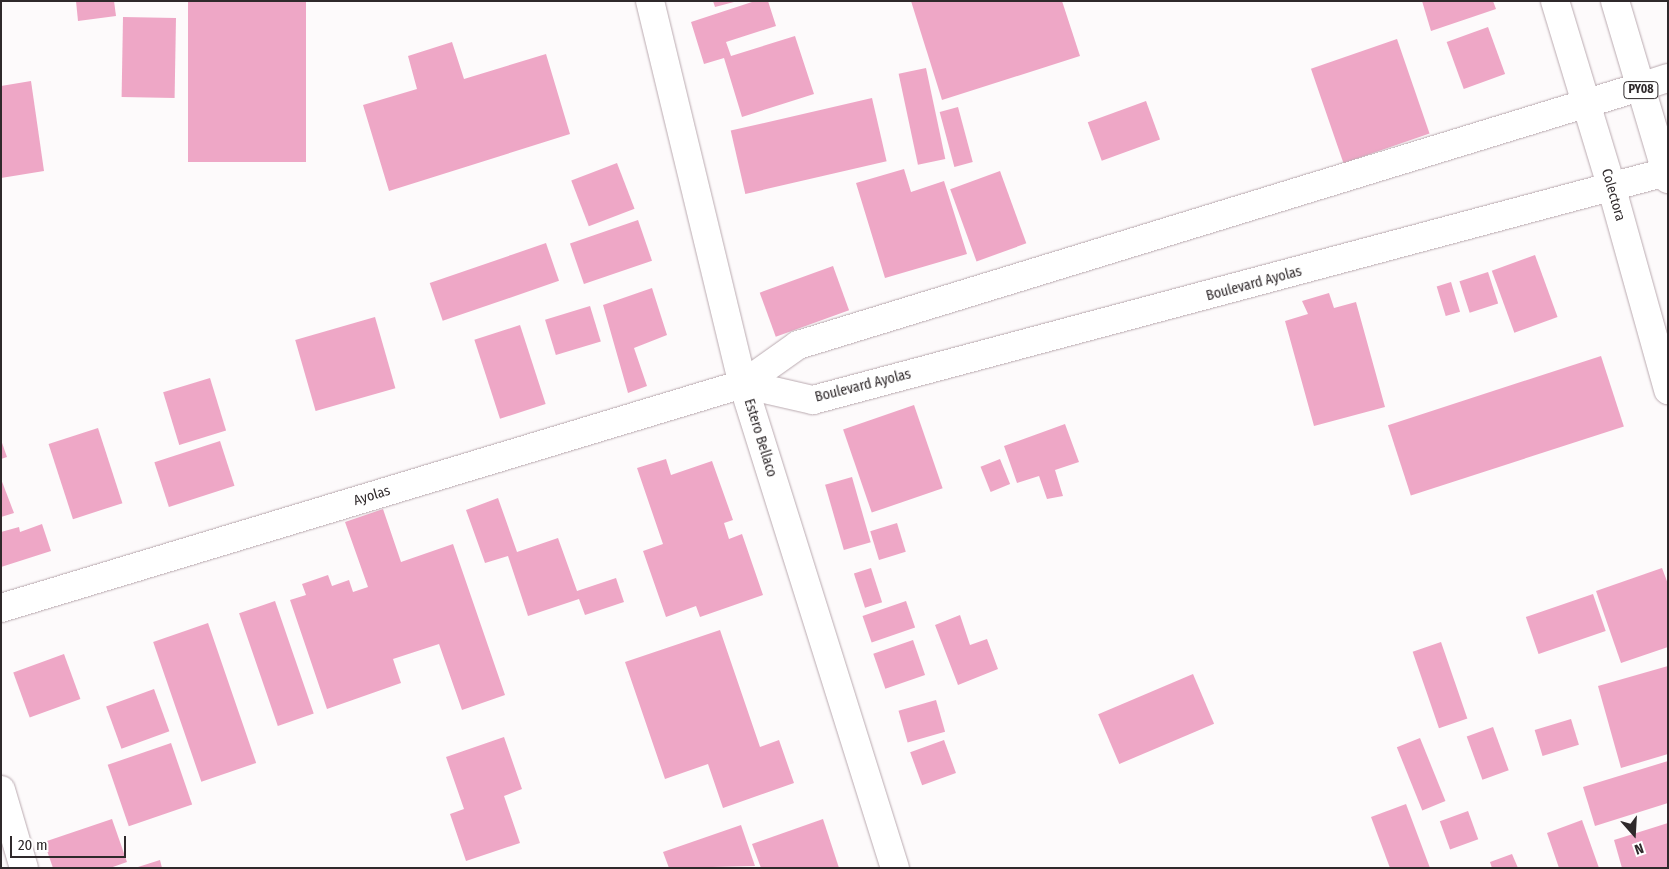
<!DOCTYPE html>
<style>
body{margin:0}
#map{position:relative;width:1669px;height:869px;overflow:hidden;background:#fdfafb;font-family:"Fira Sans Condensed",sans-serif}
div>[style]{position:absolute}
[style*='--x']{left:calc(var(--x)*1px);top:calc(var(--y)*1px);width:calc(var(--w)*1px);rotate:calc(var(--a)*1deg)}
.building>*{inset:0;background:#eea7c6;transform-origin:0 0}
.roads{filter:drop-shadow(0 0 1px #baaab0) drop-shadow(0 0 1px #baaab0)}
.minor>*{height:28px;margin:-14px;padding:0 14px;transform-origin:14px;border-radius:14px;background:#fff}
.tertiary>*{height:28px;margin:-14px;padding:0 14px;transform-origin:14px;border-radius:14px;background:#fff}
.secondary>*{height:28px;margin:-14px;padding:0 14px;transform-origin:14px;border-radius:14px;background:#fff}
.trunk>*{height:28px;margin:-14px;padding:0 14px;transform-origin:14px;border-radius:14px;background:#fff}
span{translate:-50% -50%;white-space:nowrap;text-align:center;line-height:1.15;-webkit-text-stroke:4px #fff;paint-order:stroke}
.shield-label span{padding:1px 4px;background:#fff;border:1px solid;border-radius:4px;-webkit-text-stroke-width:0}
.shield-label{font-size:12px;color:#2f292b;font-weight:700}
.street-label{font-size:14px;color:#2f292b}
.frame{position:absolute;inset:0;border:2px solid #2f292b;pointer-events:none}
.north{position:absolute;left:1609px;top:809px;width:50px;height:50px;-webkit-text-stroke:4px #fff;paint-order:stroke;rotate:161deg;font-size:14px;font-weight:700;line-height:20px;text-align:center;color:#2f292b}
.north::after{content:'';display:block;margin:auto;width:18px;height:22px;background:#2f292b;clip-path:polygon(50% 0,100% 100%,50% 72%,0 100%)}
.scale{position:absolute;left:10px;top:836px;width:116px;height:22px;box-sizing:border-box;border:2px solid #2f292b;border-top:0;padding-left:6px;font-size:15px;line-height:18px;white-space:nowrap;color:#2f292b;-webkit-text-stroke:4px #fff;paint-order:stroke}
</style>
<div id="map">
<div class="building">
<i style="clip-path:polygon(76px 1px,114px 1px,116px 16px,78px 21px)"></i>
<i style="left:188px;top:1px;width:118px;height:161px"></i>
<i style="clip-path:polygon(713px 1px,734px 1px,734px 2px,715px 7px)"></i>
<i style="clip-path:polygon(755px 1px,768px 1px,776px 26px,726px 42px,731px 56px,795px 36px,814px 94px,742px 117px,724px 58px,704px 64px,691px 22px)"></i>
<i style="clip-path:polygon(911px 1px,1062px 1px,1080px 56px,942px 100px)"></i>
<i style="clip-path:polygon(1422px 1px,1493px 1px,1496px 9px,1431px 31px)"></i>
<i style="left:123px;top:17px;width:53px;height:80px;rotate:1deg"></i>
<i style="left:1488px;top:27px;width:50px;height:44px;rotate:70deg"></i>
<i style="left:1397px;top:39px;width:100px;height:91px;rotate:71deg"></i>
<i style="clip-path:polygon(452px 42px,464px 79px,546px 54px,570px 134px,389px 191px,363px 105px,417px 89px,408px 56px)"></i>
<i style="left:926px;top:68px;width:93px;height:28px;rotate:78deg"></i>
<i style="clip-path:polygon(31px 81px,44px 171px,1px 178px,1px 86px)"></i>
<i style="left:872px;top:98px;width:65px;height:145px;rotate:77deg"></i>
<i style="left:1146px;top:101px;width:41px;height:62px;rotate:70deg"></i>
<i style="left:958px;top:107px;width:57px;height:19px;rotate:75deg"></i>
<i style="left:617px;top:163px;width:49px;height:49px;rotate:69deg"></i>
<i style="clip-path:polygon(904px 169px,911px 192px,944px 181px,967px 254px,885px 278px,856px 183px)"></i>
<i style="left:1000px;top:171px;width:77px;height:53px;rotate:70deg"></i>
<i style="left:638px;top:220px;width:43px;height:72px;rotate:71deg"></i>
<i style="left:546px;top:243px;width:40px;height:123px;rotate:71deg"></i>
<i style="left:1535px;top:255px;width:66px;height:46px;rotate:70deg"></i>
<i style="left:833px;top:266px;width:47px;height:78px;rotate:70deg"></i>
<i style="left:1488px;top:272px;width:33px;height:30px;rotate:72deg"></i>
<i style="left:1451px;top:282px;width:31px;height:15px;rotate:73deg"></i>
<i style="clip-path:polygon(652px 288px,667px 335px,634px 348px,647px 386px,628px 393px,603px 305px)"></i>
<i style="clip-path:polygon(1329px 293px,1334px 308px,1356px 302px,1385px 407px,1314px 426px,1285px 321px,1308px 314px,1302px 301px)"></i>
<i style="left:590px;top:306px;width:37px;height:47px;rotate:73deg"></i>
<i style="left:375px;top:317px;width:74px;height:83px;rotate:74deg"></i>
<i style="left:520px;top:325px;width:83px;height:48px;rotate:72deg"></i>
<i style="left:1601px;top:356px;width:74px;height:224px;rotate:72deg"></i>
<i style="left:210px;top:378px;width:55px;height:49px;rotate:73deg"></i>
<i style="left:914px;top:405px;width:88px;height:75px;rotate:71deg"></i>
<i style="clip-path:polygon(1065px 424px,1079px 462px,1055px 470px,1063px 496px,1047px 499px,1039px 476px,1017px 483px,1004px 446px)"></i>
<i style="left:98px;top:428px;width:79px;height:52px;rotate:72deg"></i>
<i style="clip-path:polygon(1px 440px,7px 457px,1px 459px)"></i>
<i style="left:220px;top:441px;width:47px;height:69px;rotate:72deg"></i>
<i style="clip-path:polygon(666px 459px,671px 475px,712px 461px,733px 520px,724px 523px,729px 539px,742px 534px,763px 595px,700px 617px,696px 606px,666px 617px,643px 551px,663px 544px,637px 468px)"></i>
<i style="left:1000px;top:459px;width:27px;height:21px;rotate:68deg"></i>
<i style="left:852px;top:477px;width:68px;height:28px;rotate:74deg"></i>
<i style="clip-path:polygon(1px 479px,14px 513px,1px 517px)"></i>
<i style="clip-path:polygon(498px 498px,517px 552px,558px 538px,577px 591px,616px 578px,624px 602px,585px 615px,579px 599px,528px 616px,508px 556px,485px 563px,466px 510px)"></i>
<i style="clip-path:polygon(383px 509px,401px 562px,453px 544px,505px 695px,462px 710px,439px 644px,393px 659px,401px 683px,327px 709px,290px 600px,306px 595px,302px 584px,328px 575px,332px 586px,349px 580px,353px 592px,368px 587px,345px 522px)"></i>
<i style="left:897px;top:523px;width:30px;height:28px;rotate:73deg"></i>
<i style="clip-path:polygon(42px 524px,51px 551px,1px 567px,1px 532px,19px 527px,20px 532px)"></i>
<i style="left:871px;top:568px;width:36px;height:18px;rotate:72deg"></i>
<i style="clip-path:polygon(1662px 568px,1668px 584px,1668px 647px,1621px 663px,1596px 591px)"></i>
<i style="left:1593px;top:594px;width:39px;height:71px;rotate:71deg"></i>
<i style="left:275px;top:601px;width:119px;height:38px;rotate:71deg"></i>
<i style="left:906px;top:601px;width:28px;height:46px;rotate:71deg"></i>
<i style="clip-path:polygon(960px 615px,970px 645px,987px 639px,998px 669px,958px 685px,935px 625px)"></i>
<i style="left:208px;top:623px;width:148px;height:58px;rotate:71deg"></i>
<i style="clip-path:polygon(720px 630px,760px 747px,779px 740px,794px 783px,723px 808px,708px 764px,665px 779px,625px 662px)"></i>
<i style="left:913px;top:640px;width:37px;height:42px;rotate:71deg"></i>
<i style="left:1441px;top:642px;width:81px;height:30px;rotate:71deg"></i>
<i style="left:64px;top:654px;width:48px;height:54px;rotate:70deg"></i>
<i style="clip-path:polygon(1668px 666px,1668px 754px,1621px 768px,1598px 686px)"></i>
<i style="left:1193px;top:674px;width:54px;height:103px;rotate:67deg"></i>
<i style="left:154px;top:689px;width:45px;height:51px;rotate:70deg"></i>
<i style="left:936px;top:700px;width:33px;height:39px;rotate:74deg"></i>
<i style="left:1571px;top:719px;width:27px;height:38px;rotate:73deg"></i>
<i style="left:1493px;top:727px;width:46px;height:28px;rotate:70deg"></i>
<i style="clip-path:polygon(504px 737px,522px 789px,504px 796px,520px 843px,466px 861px,450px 814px,464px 809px,446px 757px)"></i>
<i style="left:1420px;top:738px;width:68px;height:25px;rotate:68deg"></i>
<i style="left:944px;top:740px;width:35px;height:36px;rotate:70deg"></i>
<i style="left:171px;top:743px;width:65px;height:67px;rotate:71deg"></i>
<i style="clip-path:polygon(1668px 761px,1668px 803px,1595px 826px,1583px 787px)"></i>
<i style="clip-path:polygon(1406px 804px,1430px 868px,1390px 868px,1371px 817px)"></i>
<i style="left:1468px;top:811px;width:30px;height:30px;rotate:70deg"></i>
<i style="clip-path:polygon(112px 819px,127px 862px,110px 868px,53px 868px,44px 842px)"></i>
<i style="clip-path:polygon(823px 819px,839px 868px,761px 868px,752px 844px)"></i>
<i style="clip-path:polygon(1582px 820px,1599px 868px,1559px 868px,1547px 833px)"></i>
<i style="clip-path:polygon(1668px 823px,1668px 868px,1622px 868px,1614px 840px)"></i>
<i style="clip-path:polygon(741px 825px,755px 866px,669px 868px,663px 852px)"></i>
<i style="clip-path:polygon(1512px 854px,1518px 868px,1492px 868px,1490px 862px)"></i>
<i style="clip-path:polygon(160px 860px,162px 868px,138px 868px,138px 867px)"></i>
</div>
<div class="roads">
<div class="minor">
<i style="--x:650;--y:1;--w:394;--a:76.4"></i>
<i style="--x:743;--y:384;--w:507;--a:72.57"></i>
<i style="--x:1;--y:790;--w:81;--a:73.6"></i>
</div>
<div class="tertiary">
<i style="--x:743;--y:384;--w:72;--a:12.9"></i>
<i style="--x:813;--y:400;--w:883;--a:-14.96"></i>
<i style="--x:1;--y:608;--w:775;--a:-16.8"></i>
<i style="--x:743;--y:384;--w:67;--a:-35.3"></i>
<i style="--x:798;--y:345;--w:881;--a:-17.04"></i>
</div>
<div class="secondary">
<i style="--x:1555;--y:1;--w:196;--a:73.1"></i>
<i style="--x:1612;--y:189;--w:209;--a:74.4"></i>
<i style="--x:1640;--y:87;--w:29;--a:-18"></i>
</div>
<div class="trunk">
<i style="--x:1615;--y:1;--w:186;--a:73.4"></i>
</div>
</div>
<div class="shield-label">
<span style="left:1641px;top:90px">PY08</span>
</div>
<div class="street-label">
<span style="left:1613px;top:195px;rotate:74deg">Colectora</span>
<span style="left:1254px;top:284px;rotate:-15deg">Boulevard Ayolas</span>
<span style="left:863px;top:386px;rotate:-14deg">Boulevard Ayolas</span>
<span style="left:760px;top:438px;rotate:73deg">Estero Bellaco</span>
<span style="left:372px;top:496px;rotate:-17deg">Ayolas</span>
</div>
<div class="frame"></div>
<div class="north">N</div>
<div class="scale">20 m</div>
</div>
